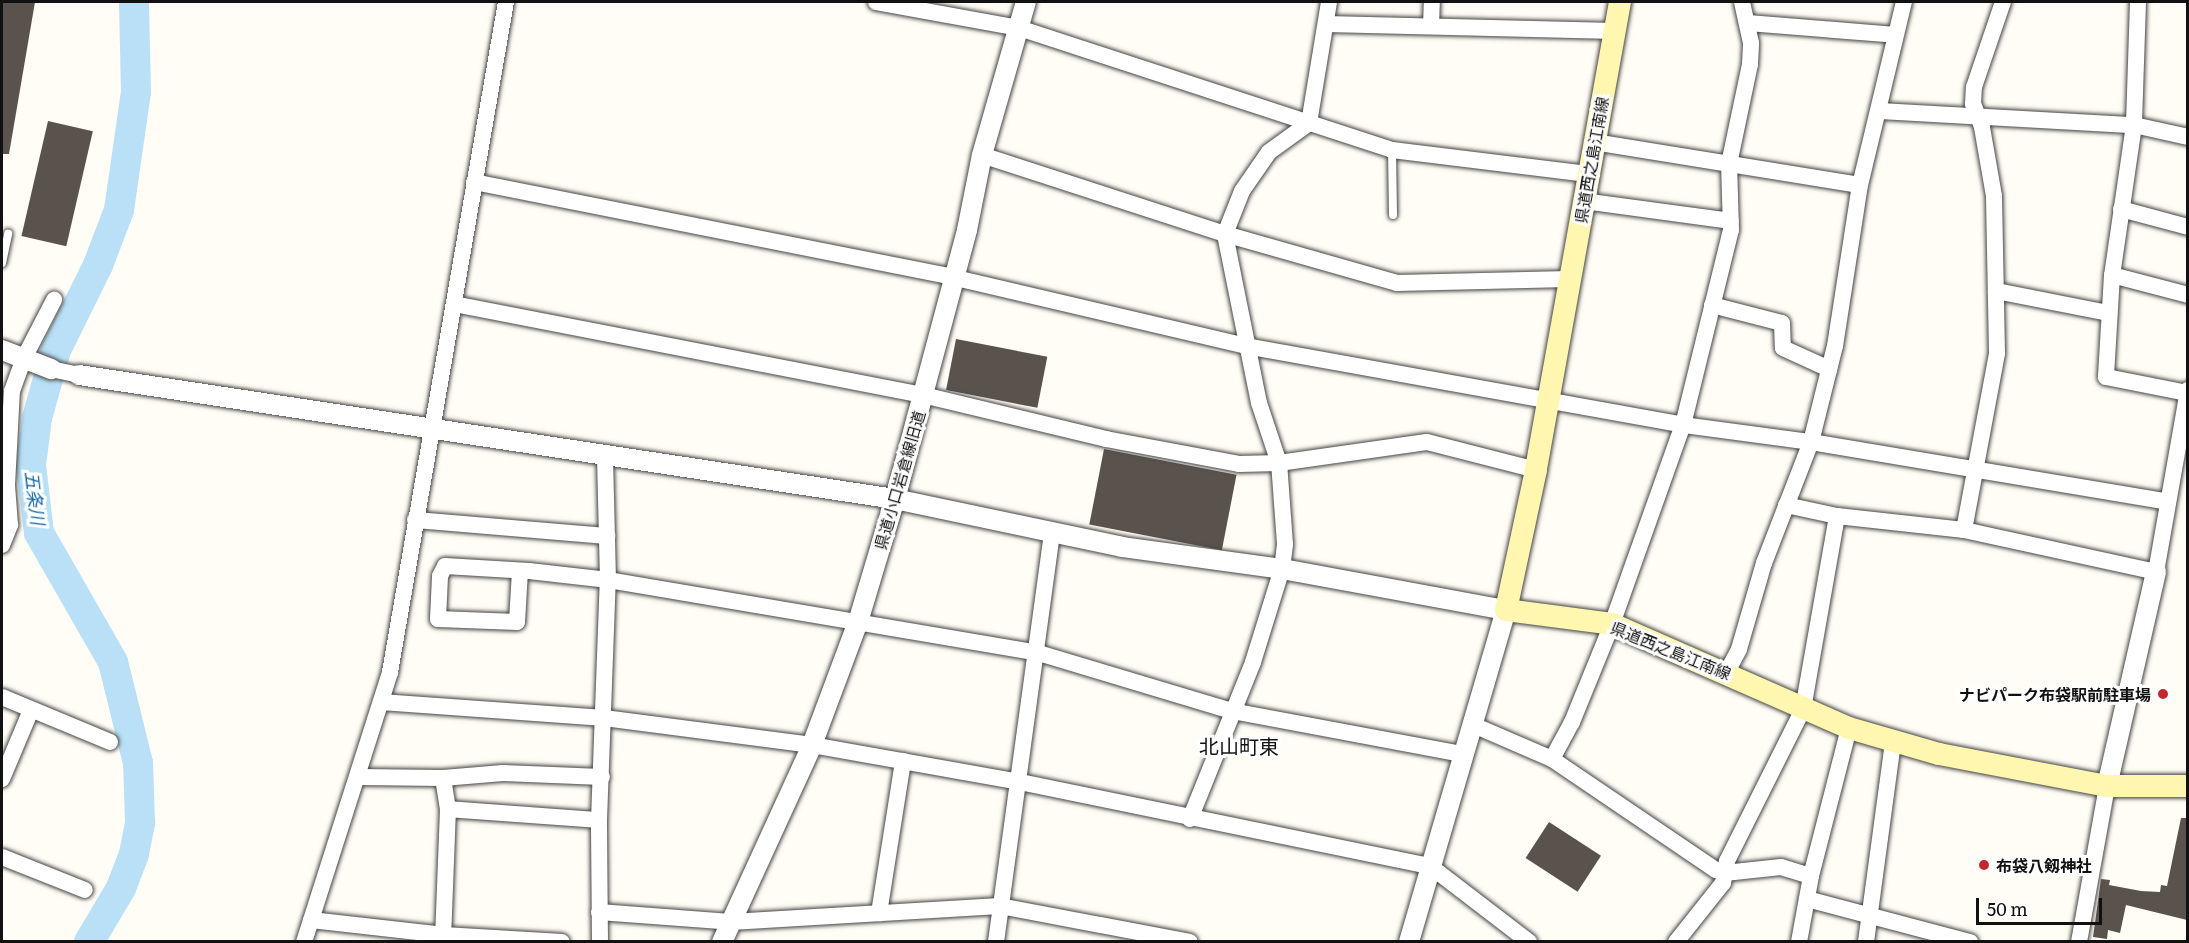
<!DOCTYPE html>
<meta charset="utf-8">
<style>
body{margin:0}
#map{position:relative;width:2189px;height:943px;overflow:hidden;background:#fffdf5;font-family:Literata,"Noto Sans JP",serif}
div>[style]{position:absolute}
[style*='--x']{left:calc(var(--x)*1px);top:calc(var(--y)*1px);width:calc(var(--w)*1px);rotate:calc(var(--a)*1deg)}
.river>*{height:30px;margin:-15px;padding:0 15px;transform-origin:15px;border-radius:15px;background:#b9e0f7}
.building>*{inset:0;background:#5a524d;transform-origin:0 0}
.roads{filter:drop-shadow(0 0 2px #444) drop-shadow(0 0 2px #444)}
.service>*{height:8px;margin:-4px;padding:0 4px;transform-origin:4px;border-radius:4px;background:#fff}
.minor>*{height:16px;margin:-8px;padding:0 8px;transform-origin:8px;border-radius:8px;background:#fff}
.tertiary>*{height:20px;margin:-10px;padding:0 10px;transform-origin:10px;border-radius:10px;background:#fff}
.secondary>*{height:22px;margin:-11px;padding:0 11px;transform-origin:11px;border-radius:11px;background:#fff6b0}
.dots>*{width:16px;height:16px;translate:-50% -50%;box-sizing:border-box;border:3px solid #fff;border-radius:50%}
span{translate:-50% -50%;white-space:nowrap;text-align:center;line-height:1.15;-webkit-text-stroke:6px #fff;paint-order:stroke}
.street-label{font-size:16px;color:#111}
.poi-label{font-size:16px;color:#111;font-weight:700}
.right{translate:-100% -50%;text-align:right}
.left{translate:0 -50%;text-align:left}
.water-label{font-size:18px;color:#1768a6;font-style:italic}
.quarter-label{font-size:20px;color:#111}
.frame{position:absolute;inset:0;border:3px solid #111;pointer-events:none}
.scale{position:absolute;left:1976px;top:898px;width:126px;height:27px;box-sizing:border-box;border:3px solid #111;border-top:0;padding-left:8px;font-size:18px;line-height:21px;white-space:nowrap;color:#111;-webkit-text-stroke:4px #fff;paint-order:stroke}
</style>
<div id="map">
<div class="river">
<i style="--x:89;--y:942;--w:63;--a:-59.3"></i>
<i style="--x:121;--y:888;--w:36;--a:-69"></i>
<i style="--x:134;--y:854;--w:33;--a:-79"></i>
<i style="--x:140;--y:822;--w:59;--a:-91.9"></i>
<i style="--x:138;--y:763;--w:104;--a:-103.9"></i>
<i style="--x:113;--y:662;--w:149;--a:-119.8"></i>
<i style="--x:39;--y:533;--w:68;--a:-96.7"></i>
<i style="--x:31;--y:465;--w:47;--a:-82.7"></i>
<i style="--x:37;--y:418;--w:71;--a:-74.4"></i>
<i style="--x:56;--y:350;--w:95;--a:-63.7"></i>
<i style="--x:98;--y:265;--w:59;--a:-69.1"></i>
<i style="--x:119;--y:210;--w:119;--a:-81.8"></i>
<i style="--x:136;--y:92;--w:90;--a:-91.3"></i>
</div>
<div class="building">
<i style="clip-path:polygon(2px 2px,35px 2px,9px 154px,2px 154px)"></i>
<i style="left:48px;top:121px;width:46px;height:118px;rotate:13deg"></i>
<i style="left:956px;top:339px;width:93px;height:52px;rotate:11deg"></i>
<i style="left:1104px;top:449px;width:135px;height:77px;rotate:11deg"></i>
<i style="clip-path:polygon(2181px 818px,2187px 818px,2187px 920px,2126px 905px,2120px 933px,2108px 930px,2107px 939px,2093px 937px,2101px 879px,2110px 880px,2109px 885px,2141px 891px,2160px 892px,2161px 885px,2167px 886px)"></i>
<i style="left:1549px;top:822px;width:62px;height:43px;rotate:33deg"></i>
</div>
<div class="roads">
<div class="service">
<i style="--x:1392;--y:150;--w:65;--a:89.1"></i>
<i style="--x:2;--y:263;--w:30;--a:-78"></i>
</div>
<div class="minor">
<i style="--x:876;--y:2;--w:145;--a:10.3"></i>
<i style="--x:1019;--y:28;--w:392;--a:18.1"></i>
<i style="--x:1392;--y:150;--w:197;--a:7"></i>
<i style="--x:2138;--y:2;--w:123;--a:91.9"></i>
<i style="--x:2134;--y:125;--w:152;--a:98.3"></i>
<i style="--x:2112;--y:275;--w:102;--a:93.4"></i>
<i style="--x:2106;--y:377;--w:83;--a:11.2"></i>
<i style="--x:1748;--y:23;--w:148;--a:4.6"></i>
<i style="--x:1326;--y:24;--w:289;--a:1.4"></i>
<i style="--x:1431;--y:26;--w:24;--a:-88"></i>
<i style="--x:1880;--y:111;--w:254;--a:3.2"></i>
<i style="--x:2134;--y:125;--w:55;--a:12.5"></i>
<i style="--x:1594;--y:142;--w:269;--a:9.2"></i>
<i style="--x:982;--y:155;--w:256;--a:18"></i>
<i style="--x:1225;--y:234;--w:179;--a:15.9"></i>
<i style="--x:1397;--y:283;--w:172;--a:-1.3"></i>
<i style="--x:474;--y:182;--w:487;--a:11.2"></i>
<i style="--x:952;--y:277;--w:302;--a:13.2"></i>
<i style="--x:1246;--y:346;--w:444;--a:10.2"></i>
<i style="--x:1683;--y:425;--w:129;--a:7.6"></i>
<i style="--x:1811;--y:442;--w:362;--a:9.5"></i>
<i style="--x:1583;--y:201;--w:149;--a:7.7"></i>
<i style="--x:2121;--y:209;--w:69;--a:15"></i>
<i style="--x:2112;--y:275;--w:79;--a:14.7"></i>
<i style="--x:1996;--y:291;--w:114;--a:11.1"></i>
<i style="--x:454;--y:304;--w:478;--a:11"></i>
<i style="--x:923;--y:395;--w:188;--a:13.5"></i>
<i style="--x:1106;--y:439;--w:135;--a:10.6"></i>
<i style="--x:1239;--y:464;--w:40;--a:-1.4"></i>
<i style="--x:1279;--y:463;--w:149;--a:-8.1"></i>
<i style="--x:1427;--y:442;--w:113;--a:14.4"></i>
<i style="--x:1712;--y:305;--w:72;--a:14.4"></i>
<i style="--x:1782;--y:323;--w:25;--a:88"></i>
<i style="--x:1783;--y:348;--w:51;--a:24.5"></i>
<i style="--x:51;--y:369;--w:29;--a:12"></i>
<i style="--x:1786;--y:505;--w:52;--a:12.2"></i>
<i style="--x:1837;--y:516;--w:128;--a:6.3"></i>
<i style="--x:1964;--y:530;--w:197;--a:12.3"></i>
<i style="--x:2156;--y:572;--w:185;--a:-80"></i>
<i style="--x:415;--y:520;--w:193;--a:4.8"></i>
<i style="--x:1964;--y:530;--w:180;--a:-79.4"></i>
<i style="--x:1997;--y:353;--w:157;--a:-91.1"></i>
<i style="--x:1994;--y:196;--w:70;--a:-99.9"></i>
<i style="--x:1982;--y:127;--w:25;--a:-111"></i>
<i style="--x:1973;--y:104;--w:17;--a:-87"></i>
<i style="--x:1974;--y:87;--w:90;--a:-71.2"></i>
<i style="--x:2;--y:545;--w:22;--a:-68"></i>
<i style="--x:10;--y:525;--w:40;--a:-94.3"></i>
<i style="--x:7;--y:485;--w:94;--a:-87"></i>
<i style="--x:12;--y:391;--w:33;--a:-70"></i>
<i style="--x:23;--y:360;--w:68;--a:-62.7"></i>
<i style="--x:520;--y:571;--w:51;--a:93.4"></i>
<i style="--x:517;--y:622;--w:79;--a:-177.8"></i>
<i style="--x:438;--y:619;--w:43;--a:-87.3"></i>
<i style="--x:440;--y:576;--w:11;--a:-63"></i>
<i style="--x:445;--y:566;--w:84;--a:3.4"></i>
<i style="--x:529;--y:571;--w:80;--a:6.5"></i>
<i style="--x:608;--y:580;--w:433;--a:9.6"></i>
<i style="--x:1035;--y:652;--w:206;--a:16.7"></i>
<i style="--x:1232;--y:711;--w:233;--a:10.6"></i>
<i style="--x:1727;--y:672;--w:26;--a:-62"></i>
<i style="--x:1739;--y:649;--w:90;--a:-73.8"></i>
<i style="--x:1764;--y:563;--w:130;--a:-68.8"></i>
<i style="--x:1811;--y:442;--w:99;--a:-76"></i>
<i style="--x:1835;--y:346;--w:163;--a:-81.2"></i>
<i style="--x:1860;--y:185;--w:188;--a:-76.5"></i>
<i style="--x:2;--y:697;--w:117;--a:22.6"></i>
<i style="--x:381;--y:702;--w:224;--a:4.1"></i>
<i style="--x:604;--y:718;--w:210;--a:7.4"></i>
<i style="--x:812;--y:745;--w:211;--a:10.1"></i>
<i style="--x:1020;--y:782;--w:419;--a:11.6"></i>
<i style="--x:1430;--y:866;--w:125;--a:37.5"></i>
<i style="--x:1471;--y:724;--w:88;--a:23.4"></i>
<i style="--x:1552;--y:759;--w:198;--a:34.1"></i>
<i style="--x:1716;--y:870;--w:9;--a:18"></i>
<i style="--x:1725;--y:873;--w:56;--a:-6.1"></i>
<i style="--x:1781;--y:867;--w:31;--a:17"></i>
<i style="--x:1552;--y:759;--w:42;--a:-61.6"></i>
<i style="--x:1572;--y:722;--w:106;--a:-67.8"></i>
<i style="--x:1612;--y:624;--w:211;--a:-70.4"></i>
<i style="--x:1683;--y:425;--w:201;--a:-76.2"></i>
<i style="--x:1731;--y:230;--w:66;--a:-91.7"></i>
<i style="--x:1729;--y:164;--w:102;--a:-78.1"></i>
<i style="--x:1750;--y:64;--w:21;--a:-87"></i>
<i style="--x:1751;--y:43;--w:42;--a:-102.4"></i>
<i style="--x:359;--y:777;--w:84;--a:0.7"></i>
<i style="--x:443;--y:778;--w:60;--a:-4.8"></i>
<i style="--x:503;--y:773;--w:99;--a:2.3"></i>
<i style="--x:443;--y:778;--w:31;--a:81"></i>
<i style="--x:448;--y:809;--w:133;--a:92.2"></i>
<i style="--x:2;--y:779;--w:75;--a:-67.2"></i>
<i style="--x:448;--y:809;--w:151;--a:4.2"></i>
<i style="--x:1190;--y:819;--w:169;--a:-68.1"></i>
<i style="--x:1253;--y:662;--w:97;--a:-72.7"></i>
<i style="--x:1282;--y:569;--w:25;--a:-83"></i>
<i style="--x:1285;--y:544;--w:81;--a:-94.2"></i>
<i style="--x:1279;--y:463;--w:63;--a:-108.4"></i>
<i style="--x:1259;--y:403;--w:172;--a:-101.4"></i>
<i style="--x:1225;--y:234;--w:46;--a:-68.4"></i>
<i style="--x:1242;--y:191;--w:47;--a:-55.3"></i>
<i style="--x:1269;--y:152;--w:49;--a:-35.9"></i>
<i style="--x:1309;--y:123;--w:123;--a:-80.6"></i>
<i style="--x:2;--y:857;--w:89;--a:21.7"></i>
<i style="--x:1807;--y:899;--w:169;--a:14.8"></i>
<i style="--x:599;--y:912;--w:132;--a:4.3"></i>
<i style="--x:731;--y:922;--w:269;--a:-3.4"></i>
<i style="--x:1000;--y:906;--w:193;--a:10.7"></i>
<i style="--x:879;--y:913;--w:154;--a:-81"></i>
<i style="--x:311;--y:920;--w:134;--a:6.4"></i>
<i style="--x:444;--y:935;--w:118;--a:3.4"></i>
<i style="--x:304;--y:942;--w:283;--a:-72.3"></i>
<i style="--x:390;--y:672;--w:680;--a:-80.18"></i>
<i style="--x:600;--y:942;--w:122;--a:-90.5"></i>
<i style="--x:599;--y:820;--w:240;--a:-87.9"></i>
<i style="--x:608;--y:580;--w:125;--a:-91.4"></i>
<i style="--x:996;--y:942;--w:412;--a:-82.2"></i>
<i style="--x:1676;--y:942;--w:75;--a:-51.5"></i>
<i style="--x:1723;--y:883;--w:22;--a:-80"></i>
<i style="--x:1727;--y:861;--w:170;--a:-63.4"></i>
<i style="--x:1803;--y:709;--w:196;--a:-80"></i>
<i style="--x:1799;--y:942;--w:67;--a:-79.7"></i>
<i style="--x:1811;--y:876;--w:153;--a:-75.6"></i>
<i style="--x:1866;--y:942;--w:202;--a:-82.3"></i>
<i style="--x:2079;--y:942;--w:158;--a:-79.8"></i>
</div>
<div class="tertiary">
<i style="--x:2;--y:350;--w:53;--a:21.2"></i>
<i style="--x:79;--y:375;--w:825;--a:8.64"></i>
<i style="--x:895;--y:499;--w:232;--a:11.9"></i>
<i style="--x:1122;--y:547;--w:162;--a:7.8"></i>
<i style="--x:1282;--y:569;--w:228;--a:10.4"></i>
<i style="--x:1506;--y:610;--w:346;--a:106.3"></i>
<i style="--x:2107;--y:786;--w:220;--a:-77.1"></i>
<i style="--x:722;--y:942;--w:217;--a:-65.4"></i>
<i style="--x:812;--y:745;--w:131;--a:-69.5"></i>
<i style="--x:858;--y:622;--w:128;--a:-73.3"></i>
<i style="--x:895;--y:499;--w:278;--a:-75"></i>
<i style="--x:967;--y:230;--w:76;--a:-78.7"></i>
<i style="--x:982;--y:155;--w:159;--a:-74"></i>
</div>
<div class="secondary">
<i style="--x:1620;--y:2;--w:475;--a:100.2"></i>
<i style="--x:1536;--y:470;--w:143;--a:102.1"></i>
<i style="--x:1506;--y:610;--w:107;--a:7.5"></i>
<i style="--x:1612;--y:624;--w:259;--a:23.7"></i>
<i style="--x:1849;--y:728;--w:94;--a:16.1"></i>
<i style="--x:1939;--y:754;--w:171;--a:10.8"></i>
<i style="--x:2107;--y:786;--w:81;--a:0"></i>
</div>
</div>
<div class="dots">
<i style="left:2163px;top:694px;background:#c4262e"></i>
<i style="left:1984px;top:865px;background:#c4262e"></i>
</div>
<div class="street-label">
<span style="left:1591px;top:160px;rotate:-80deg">県道西之島江南線</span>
<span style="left:899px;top:480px;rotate:-74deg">県道小口岩倉線旧道</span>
<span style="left:1671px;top:650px;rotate:22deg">県道西之島江南線</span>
</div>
<div class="poi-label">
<span class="right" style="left:2151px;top:694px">ナビパーク布袋駅前駐車場</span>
<span class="left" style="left:1996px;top:865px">布袋八剱神社</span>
</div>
<div class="water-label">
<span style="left:35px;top:498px;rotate:83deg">五条川</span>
</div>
<div class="quarter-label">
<span style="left:1239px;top:745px">北山町東</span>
</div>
<div class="frame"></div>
<div class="scale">50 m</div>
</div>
